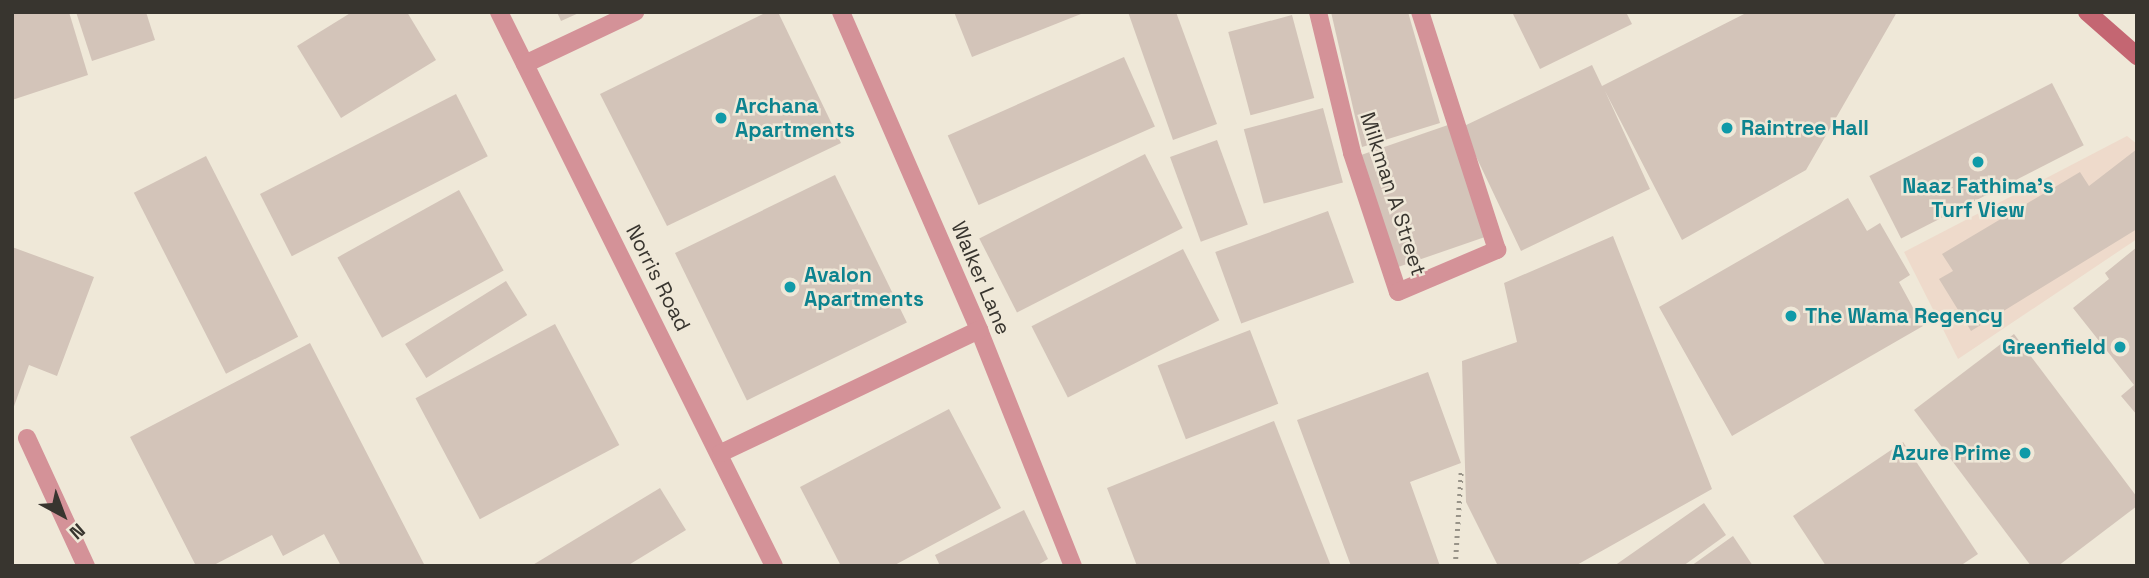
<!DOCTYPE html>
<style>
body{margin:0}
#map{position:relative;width:2149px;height:578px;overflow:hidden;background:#efe8d8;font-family:"Space Grotesk",sans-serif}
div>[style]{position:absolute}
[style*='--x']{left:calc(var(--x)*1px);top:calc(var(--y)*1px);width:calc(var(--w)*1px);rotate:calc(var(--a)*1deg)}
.commercial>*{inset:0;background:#eedacb}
.building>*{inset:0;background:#d3c4b9;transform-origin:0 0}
.path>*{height:4.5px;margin-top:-2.25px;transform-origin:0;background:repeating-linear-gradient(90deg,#989388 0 2px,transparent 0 7px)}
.street>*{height:18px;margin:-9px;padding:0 9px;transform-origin:9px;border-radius:9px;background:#d49298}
.secondary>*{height:18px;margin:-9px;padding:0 9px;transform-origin:9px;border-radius:9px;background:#c46672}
.dots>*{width:19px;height:19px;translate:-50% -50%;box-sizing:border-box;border:4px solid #efe8d8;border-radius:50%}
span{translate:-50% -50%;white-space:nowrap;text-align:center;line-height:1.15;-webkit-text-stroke:5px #efe8d8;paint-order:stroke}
.culture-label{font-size:21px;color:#0d838f;font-weight:700}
.left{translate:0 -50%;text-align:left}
.right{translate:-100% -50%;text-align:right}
.street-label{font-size:21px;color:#38352f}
.frame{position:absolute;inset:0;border:14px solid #38352f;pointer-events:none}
.north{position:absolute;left:28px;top:480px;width:70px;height:70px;-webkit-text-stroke:5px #efe8d8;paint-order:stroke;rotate:139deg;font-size:19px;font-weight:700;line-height:28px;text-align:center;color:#38352f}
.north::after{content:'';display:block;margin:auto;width:24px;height:32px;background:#38352f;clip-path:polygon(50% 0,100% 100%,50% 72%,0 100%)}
</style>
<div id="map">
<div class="commercial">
<i style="clip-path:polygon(2127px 136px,2137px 144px,2137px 239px,1958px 359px,1904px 252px)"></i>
</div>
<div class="building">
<i style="clip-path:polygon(12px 12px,69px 12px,88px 75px,12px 100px)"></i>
<i style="clip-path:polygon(76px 12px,146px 12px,155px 40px,92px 61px)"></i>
<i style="clip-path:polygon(352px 12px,407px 12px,436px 60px,341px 118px,297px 46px)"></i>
<i style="clip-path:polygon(557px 12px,581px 12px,561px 21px)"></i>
<i style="clip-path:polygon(767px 12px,778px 12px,841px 143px,667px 226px,600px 94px)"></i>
<i style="clip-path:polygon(954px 12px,1086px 12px,972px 57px)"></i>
<i style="clip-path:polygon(1128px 12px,1176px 12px,1217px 124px,1173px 140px)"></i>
<i style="clip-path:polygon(1331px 12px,1408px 12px,1440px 123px,1362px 147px)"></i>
<i style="clip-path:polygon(1512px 12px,1626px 12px,1632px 24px,1540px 69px)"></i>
<i style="clip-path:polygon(1748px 12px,1897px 12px,1806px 170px,1682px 240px,1605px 91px,1650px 189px,1521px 251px,1462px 127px,1592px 65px,1602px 86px)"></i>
<i style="left:1292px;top:15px;width:86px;height:66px;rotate:75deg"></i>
<i style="left:1124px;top:57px;width:76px;height:193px;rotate:66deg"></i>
<i style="left:2052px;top:83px;width:70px;height:205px;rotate:63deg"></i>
<i style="left:456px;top:94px;width:70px;height:220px;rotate:63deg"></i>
<i style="left:1323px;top:108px;width:77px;height:82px;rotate:75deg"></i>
<i style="left:1448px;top:125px;width:118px;height:95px;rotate:71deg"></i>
<i style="left:1217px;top:140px;width:90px;height:50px;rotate:70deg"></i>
<i style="clip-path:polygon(2137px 149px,2137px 229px,1971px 331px,1939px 279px,1953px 271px,1942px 254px,2080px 172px,2089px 186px)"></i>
<i style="left:1145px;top:154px;width:83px;height:186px;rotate:63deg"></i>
<i style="left:206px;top:156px;width:203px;height:81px;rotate:63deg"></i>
<i style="left:835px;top:175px;width:164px;height:178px;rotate:64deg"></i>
<i style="left:459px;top:190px;width:92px;height:139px;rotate:61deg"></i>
<i style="clip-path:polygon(1848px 198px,1867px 231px,1880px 223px,1910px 275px,1899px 282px,1923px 326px,1732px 436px,1659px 307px)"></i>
<i style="left:1328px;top:211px;width:76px;height:120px;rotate:70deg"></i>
<i style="clip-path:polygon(1613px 236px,1712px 489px,1575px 566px,1498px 566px,1466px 502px,1462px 361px,1517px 342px,1504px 283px)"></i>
<i style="clip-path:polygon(12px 247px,94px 277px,57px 376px,29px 365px,13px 409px)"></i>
<i style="clip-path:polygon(2137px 247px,2137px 415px,2121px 396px,2134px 385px,2073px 308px,2109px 279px,2105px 273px)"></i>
<i style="left:1183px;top:249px;width:80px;height:170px;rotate:63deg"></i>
<i style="left:506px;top:281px;width:40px;height:119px;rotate:58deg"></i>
<i style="left:555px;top:324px;width:137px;height:158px;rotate:62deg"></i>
<i style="left:1250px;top:330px;width:79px;height:99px;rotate:69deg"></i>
<i style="clip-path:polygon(2014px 334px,2137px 497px,2137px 506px,2058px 566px,2031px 566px,1914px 410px)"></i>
<i style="clip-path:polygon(310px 343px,425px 566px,341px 566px,324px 534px,283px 556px,272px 535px,212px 566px,196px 566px,130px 437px)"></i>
<i style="clip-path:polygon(1428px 372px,1461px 463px,1410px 482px,1440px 566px,1351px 566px,1297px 420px)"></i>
<i style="clip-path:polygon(949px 409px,1001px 508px,893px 566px,841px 566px,800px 487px)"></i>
<i style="clip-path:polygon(1274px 421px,1331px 566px,1137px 566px,1107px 488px)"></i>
<i style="clip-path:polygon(1903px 442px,1978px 554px,1960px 566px,1826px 566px,1793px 516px)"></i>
<i style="clip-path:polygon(660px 488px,686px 530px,627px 566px,531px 566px)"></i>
<i style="clip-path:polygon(1704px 503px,1726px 535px,1683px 566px,1614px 566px)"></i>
<i style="clip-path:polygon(1024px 510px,1048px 559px,1036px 566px,940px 566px,935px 555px)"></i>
<i style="clip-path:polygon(1733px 536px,1753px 566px,1691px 566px)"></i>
</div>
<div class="path">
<i style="--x:1455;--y:566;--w:95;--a:-86.4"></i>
</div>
<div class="street">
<i style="--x:499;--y:12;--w:618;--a:63.6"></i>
<i style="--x:841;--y:12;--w:347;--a:66.5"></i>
<i style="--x:979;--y:330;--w:254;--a:68.3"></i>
<i style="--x:1318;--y:12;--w:145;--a:76.4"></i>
<i style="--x:1352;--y:153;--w:146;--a:71.7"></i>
<i style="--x:1398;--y:292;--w:108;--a:-23"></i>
<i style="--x:1497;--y:250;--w:250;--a:-107.9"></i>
<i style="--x:525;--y:64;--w:122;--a:-25.3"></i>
<i style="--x:27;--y:438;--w:141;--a:65.3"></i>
<i style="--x:721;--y:453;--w:286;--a:-25.5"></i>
</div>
<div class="secondary">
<i style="--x:2087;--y:12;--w:67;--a:41.3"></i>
</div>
<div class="dots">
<i style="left:721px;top:118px;background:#0f9aa8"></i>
<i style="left:1727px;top:128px;background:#0f9aa8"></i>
<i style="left:1978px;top:162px;background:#0f9aa8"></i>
<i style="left:790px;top:287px;background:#0f9aa8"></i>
<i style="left:1791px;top:316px;background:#0f9aa8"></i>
<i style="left:2120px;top:347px;background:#0f9aa8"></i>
<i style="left:2025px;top:453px;background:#0f9aa8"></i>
</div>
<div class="culture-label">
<span class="left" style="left:735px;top:118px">Archana<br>Apartments</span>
<span class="left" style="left:1741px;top:128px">Raintree Hall</span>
<span style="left:1978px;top:198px">Naaz Fathima's<br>Turf View</span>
<span class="left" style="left:804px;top:287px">Avalon<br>Apartments</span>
<span class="left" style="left:1805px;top:316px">The Wama Regency</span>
<span class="right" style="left:2106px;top:347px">Greenfield</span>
<span class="right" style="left:2011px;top:453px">Azure Prime</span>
</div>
<div class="street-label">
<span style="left:1393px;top:194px;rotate:72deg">Milkman A Street</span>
<span style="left:658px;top:278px;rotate:63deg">Norris Road</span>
<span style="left:981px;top:278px;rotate:67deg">Walker Lane</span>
</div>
<div class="frame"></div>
<div class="north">N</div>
</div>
